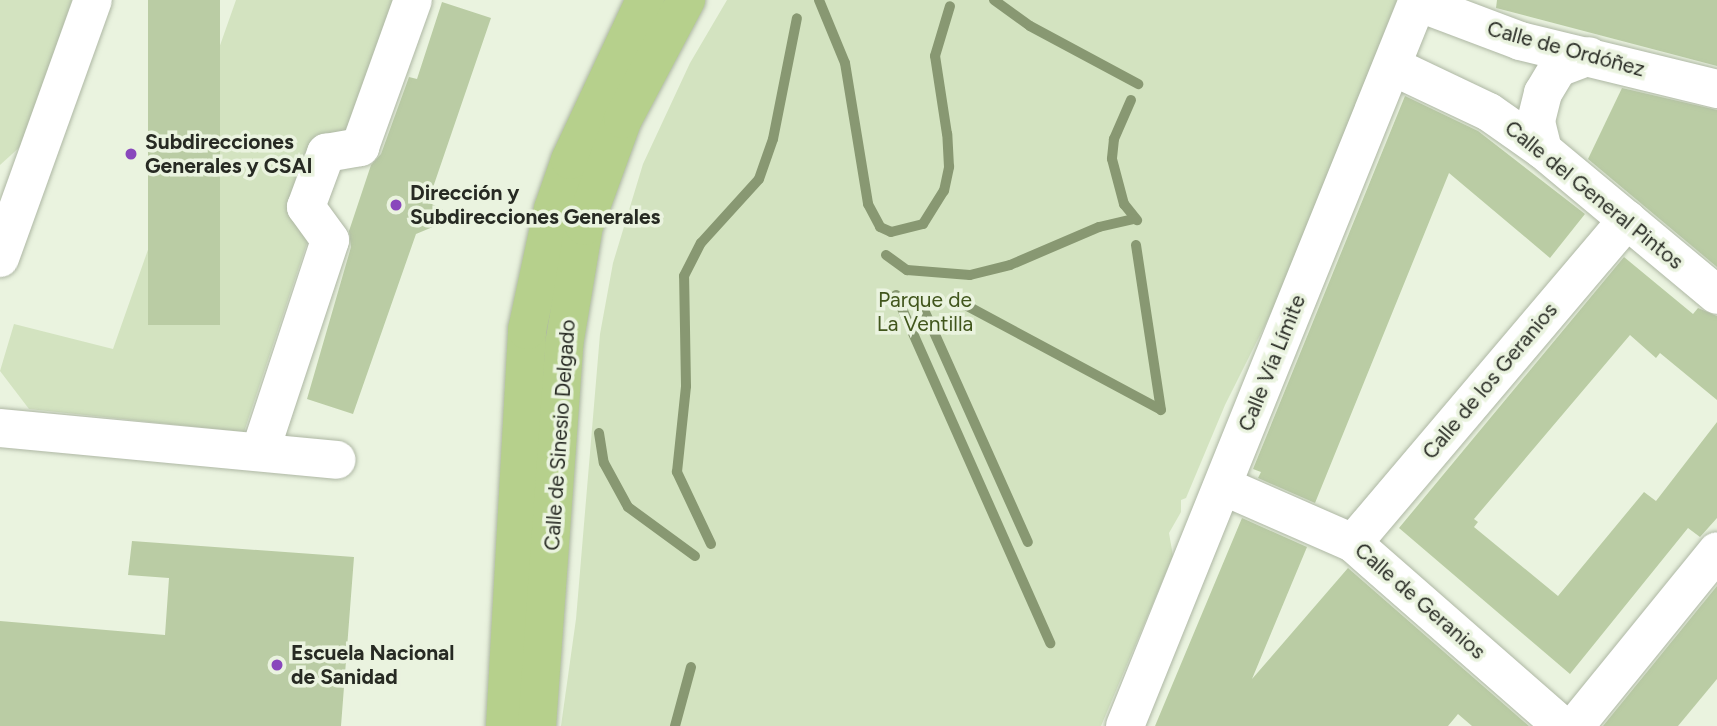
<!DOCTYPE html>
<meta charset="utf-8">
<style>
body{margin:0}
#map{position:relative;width:1717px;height:726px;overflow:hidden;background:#eaf3df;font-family:Figtree,sans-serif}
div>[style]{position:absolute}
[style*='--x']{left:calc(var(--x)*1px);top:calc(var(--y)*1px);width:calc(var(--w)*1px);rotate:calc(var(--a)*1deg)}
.green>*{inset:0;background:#d3e3c0}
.stream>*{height:10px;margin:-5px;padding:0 5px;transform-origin:5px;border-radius:5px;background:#889872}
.building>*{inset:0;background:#bacca4;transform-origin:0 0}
.roads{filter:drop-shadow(0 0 2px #aeb7a4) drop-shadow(0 0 2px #aeb7a4)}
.minor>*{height:38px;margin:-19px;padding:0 19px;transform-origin:19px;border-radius:19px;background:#fff}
.major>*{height:38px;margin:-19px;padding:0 19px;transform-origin:19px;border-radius:19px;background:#b6d08c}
.dots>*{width:19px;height:19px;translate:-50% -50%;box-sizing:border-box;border:4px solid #eaf3df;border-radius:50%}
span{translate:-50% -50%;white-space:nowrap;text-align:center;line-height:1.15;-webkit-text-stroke:7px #eaf3df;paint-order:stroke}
.street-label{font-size:21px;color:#272a23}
.poi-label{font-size:21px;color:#272a23;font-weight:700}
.left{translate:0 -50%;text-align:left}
.park-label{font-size:21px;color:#41561c}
</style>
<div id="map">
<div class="green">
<i style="clip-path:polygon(0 0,72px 0,22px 145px,0 165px)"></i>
<i style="clip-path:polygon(236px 0,399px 0,352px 132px,316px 135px,288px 210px,309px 237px,244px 432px,29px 409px,0 371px,14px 324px,113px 349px)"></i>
<i style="clip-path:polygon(727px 0,1397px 0,1281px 293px,1225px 405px,1186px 498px,1181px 500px,1181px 512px,1169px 533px,1173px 556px,1101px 726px,561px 726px,576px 619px,600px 334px,613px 263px,643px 164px,690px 63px)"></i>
</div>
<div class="stream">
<i style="--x:819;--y:0;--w:68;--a:67.6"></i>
<i style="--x:845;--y:63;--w:143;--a:80.7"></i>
<i style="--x:868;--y:204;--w:26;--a:62"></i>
<i style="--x:880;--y:227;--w:12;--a:24"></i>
<i style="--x:891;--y:232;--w:33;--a:-14"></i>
<i style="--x:923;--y:224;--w:39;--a:-58"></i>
<i style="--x:944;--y:191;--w:25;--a:-78"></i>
<i style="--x:949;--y:167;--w:33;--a:-93"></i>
<i style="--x:947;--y:134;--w:79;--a:-98.7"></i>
<i style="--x:935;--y:56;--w:52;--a:-73.3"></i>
<i style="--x:994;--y:0;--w:44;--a:35.8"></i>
<i style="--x:1030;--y:26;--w:123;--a:28.2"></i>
<i style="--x:1131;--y:100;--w:43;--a:113.6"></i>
<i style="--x:1114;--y:139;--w:20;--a:96"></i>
<i style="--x:1112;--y:159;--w:47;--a:75.1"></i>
<i style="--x:1124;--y:204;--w:21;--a:51"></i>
<i style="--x:1136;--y:245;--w:167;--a:81.4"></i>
<i style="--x:886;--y:255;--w:26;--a:36"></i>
<i style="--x:907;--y:270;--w:63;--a:4.5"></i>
<i style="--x:970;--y:275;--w:41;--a:-14"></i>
<i style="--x:1010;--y:265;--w:97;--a:-23.1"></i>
<i style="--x:1099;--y:227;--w:36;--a:-13"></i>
<i style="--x:896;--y:295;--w:381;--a:66.1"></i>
<i style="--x:920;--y:301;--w:264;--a:65.9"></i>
<i style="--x:958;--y:301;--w:230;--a:28.2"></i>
<i style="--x:599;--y:433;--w:30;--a:81"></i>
<i style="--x:604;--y:463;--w:50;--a:61.4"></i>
<i style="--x:628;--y:507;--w:83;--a:36.2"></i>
<i style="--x:711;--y:544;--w:80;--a:-115.3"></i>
<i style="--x:677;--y:472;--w:86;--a:-84"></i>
<i style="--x:686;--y:386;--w:110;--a:-91"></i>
<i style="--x:684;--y:276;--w:37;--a:-63"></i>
<i style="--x:701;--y:243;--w:86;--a:-47.8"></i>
<i style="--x:759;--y:179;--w:42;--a:-70.7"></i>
<i style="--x:773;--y:139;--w:123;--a:-78.8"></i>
<i style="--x:675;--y:726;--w:61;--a:-74.8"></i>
</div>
<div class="building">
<i style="left:148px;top:0;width:72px;height:325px"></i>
<i style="clip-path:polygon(1497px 0,1717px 0,1717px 66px,1496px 8px)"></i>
<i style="clip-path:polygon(442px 2px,491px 18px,428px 202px,443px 210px,440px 224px,416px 234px,353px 414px,307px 399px,351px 247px,349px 231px,371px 165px,381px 154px,409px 77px,417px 79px)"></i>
<i style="clip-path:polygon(1622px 88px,1717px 110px,1717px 267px,1588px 159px)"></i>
<i style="clip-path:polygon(1405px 96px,1478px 131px,1585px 214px,1550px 258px,1449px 173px,1315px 503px,1258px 478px,1261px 472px,1253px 469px)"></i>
<i style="clip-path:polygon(1624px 257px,1693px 314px,1698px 308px,1717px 316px,1717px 400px,1660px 353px,1656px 358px,1630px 335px,1474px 519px,1478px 522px,1474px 527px,1558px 596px,1644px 492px,1656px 501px,1717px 422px,1717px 518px,1700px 537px,1688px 528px,1570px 674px,1399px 528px)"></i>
<i style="clip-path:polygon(1242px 518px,1307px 547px,1252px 679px,1348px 568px,1529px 726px,1472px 726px,1458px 714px,1448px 726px,1155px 726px)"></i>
<i style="clip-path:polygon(132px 541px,354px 557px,341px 726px,0 726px,0 621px,165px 635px,169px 578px,128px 575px)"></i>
<i style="clip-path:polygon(1717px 586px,1717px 679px,1678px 726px,1603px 726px)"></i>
</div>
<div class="roads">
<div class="minor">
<i style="--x:1417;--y:2;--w:110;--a:20.7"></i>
<i style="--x:1520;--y:41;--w:203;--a:13.7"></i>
<i style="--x:1392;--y:66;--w:107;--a:25.4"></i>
<i style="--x:1489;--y:112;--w:66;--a:35.1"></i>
<i style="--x:1543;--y:150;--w:226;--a:39.8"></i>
<i style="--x:1543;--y:150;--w:30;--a:-104"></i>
<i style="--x:1536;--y:121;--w:29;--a:-76"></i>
<i style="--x:1543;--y:93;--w:29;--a:-59"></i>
<i style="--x:1558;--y:68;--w:33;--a:-21"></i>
<i style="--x:0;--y:258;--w:274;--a:-70.2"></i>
<i style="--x:0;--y:428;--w:338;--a:5.4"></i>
<i style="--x:260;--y:452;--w:223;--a:-71.7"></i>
<i style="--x:330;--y:240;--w:41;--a:-126"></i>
<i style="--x:306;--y:207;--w:58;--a:-69.7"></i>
<i style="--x:326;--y:153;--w:35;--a:-10"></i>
<i style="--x:360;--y:147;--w:156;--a:-70.2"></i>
<i style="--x:1223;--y:486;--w:142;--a:23.7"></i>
<i style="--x:1353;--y:543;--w:278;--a:41.2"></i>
<i style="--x:1353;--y:543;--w:424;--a:-49.7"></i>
<i style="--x:1125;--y:726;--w:783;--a:-68.02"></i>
<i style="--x:1575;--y:726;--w:225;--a:-50.9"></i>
</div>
<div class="major">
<i style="--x:505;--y:726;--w:397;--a:-86.8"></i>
<i style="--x:527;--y:330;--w:124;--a:-77.9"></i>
<i style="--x:553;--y:209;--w:52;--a:-70.9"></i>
<i style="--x:570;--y:160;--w:177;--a:-64.9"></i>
<i style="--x:537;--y:726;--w:382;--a:-85.9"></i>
<i style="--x:564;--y:345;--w:121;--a:-80.5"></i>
<i style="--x:584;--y:226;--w:114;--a:-70"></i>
<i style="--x:623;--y:119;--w:135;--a:-62.1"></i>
</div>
</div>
<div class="dots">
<i style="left:131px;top:154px;background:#8947bc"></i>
<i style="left:396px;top:205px;background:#8947bc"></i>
<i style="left:277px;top:665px;background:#8947bc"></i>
</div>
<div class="street-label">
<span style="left:1566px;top:49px;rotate:15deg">Calle de Ordóñez</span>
<span style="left:1594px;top:195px;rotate:39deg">Calle del General Pintos</span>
<span style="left:1272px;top:363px;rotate:-68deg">Calle Vía Límite</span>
<span style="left:1490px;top:381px;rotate:-50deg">Calle de los Geranios</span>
<span style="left:560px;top:435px;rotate:-86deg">Calle de Sinesio Delgado</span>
<span style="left:1420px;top:601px;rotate:41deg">Calle de Geranios</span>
</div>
<div class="poi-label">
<span class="left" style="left:145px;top:154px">Subdirecciones<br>Generales y CSAI</span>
<span class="left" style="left:410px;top:205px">Dirección y<br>Subdirecciones Generales</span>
<span class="left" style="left:291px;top:665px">Escuela Nacional<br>de Sanidad</span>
</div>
<div class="park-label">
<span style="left:925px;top:312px">Parque de<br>La Ventilla</span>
</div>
</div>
